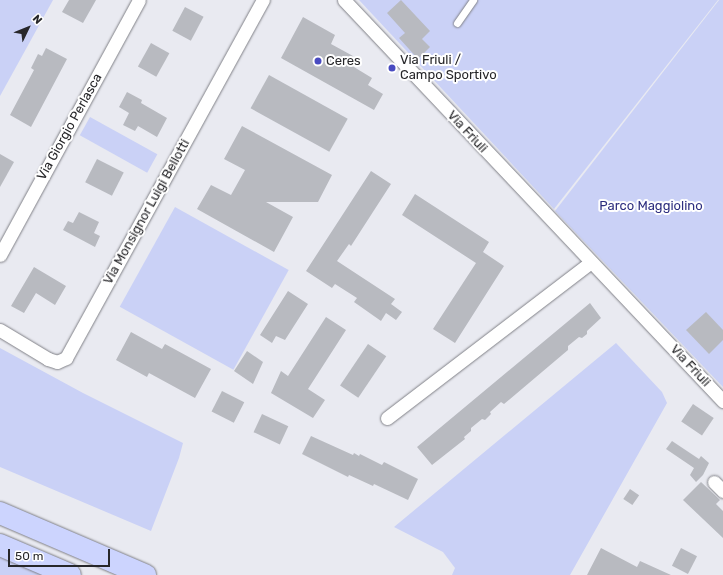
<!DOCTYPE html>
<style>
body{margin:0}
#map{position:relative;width:723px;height:575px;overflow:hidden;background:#e9eaf1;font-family:Rubik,sans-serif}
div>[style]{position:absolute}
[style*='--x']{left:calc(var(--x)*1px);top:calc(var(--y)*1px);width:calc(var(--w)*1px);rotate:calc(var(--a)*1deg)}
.green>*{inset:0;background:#cad1f6;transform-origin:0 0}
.building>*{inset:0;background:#b8bac0;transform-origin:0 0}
.roads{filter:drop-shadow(0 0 1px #808187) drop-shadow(0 0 1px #808187)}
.service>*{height:7px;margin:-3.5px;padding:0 3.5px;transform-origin:3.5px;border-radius:3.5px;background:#fff}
.minor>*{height:13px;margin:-6.5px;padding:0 6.5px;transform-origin:6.5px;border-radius:6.5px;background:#fff}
.trunk>*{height:22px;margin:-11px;padding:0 11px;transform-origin:11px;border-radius:11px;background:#ccd4fe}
.dots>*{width:11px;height:11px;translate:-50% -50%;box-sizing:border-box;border:2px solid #fff;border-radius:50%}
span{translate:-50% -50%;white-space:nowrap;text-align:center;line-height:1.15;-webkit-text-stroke:4px #fff;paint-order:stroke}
.poi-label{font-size:13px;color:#27272a}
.left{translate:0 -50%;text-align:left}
.street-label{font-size:13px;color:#27272a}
.park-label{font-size:13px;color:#2d2e7f}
.north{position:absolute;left:8px;top:8px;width:40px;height:40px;-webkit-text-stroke:3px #fff;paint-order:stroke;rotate:47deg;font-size:11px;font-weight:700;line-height:16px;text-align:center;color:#27272a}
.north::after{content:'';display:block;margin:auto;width:14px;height:18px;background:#27272a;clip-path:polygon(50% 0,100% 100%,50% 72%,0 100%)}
.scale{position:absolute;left:8px;top:549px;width:102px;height:18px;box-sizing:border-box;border:2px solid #27272a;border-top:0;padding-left:5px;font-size:12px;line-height:14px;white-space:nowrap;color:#27272a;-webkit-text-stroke:3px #fff;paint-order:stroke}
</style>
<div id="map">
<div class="green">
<i style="clip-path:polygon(0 0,53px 0,0 96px)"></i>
<i style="clip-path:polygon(359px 0,718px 0,554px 209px)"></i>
<i style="clip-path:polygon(719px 0,723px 0,723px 387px,555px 211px)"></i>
<i style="left:90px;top:117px;width:77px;height:21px;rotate:29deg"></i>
<i style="left:175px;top:207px;width:130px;height:114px;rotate:29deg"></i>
<i style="clip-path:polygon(616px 343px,662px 392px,667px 403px,570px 575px,452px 575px,455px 568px,443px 552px,394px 527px)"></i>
<i style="clip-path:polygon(0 348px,83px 393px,183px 443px,179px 458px,151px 531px,0 467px)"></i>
<i style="clip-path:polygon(0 556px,44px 575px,0 575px)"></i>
</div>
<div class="building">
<i style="clip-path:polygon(69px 0,96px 0,83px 23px,62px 12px)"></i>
<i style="clip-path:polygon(401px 0,430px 31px,422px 39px,430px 47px,418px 59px,399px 38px,405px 33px,387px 13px)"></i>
<i style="left:185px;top:7px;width:21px;height:27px;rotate:28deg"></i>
<i style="clip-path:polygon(303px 17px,335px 35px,331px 44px,353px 56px,349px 64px,372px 78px,368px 85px,383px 94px,374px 110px,281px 58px)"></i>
<i style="left:151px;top:43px;width:21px;height:27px;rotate:29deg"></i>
<i style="clip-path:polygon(46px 48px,67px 59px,31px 127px,10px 115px,34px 70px,31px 68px,38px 54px,42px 56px)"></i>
<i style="left:269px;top:75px;width:90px;height:38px;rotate:29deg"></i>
<i style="clip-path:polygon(127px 92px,142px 100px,141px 103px,167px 118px,157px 137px,138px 126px,135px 131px,123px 125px,129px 113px,119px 107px)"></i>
<i style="clip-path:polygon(242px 126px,332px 175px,318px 202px,266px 202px,293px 217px,274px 252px,197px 209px,211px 185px,231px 195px,245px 170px,224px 159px)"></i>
<i style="clip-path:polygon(0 154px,14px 162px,0 187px)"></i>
<i style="left:97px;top:159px;width:30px;height:26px;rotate:27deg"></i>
<i style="clip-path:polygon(371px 171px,391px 184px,351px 246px,349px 244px,337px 261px,395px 299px,391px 304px,402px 312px,396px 320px,386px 313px,381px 321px,354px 302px,357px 298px,335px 284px,332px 288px,306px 271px)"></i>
<i style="clip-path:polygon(415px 194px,489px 242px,483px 252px,504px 266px,455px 343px,433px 329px,476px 263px,402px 215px)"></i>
<i style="clip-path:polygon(79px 212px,99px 222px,94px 233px,100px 236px,95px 247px,63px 230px,68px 221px,73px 223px)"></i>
<i style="clip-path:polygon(34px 267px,66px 286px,55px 305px,36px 293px,24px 313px,11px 306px)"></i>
<i style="clip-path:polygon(288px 291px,308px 304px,285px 340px,276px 336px,272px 343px,260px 335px)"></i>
<i style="clip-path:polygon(590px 303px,601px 318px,587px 331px,587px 334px,582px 338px,579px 337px,568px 346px,568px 350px,504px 404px,501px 402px,490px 412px,491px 414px,485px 420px,482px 419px,471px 428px,471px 431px,464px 437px,465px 439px,432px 465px,417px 447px)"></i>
<i style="clip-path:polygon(706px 312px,723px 330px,723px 340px,709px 354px,686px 330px)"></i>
<i style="clip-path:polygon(326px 317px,346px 330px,308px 389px,325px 400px,313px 418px,271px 393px,281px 371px,288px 376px)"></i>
<i style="clip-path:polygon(131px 332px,162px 349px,165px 344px,211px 369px,195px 398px,149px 373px,147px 377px,116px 360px)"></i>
<i style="left:368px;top:344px;width:22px;height:50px;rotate:34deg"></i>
<i style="clip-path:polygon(247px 351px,263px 362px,253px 384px,234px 371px)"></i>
<i style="left:222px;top:391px;width:25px;height:23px;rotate:27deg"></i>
<i style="left:693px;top:404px;width:25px;height:21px;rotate:34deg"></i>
<i style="left:262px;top:414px;width:29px;height:20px;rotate:25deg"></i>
<i style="clip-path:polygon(311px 436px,353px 455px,354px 453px,359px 456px,360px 454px,382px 465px,384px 462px,418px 479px,408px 500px,374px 484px,373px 486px,349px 475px,348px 477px,302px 454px)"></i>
<i style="clip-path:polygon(672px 441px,699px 459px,701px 456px,709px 463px,703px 475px,696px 482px,690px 475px,694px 468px,666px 449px)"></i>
<i style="clip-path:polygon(701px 482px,720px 500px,716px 504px,723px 511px,723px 538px,683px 500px)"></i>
<i style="left:630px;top:489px;width:11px;height:12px;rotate:34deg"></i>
<i style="clip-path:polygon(601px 548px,637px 567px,640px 561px,671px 575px,587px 575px)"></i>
<i style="left:681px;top:548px;width:18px;height:20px;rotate:27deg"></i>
</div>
<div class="roads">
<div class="service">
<i style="--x:457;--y:23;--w:28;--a:-55"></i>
</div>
<div class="minor">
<i style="--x:344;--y:0;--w:552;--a:46.62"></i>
<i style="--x:0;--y:255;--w:290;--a:-61.4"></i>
<i style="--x:0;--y:330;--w:56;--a:31.1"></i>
<i style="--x:48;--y:359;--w:9;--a:18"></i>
<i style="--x:57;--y:362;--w:10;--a:-24"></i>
<i style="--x:66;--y:358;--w:409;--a:-61.2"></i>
<i style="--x:387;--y:418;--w:257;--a:-37.4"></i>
<i style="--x:714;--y:482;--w:13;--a:45"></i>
</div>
<div class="trunk">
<i style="--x:0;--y:513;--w:158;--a:23.2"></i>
<i style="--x:0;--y:545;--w:76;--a:23.2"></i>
</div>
</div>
<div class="dots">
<i style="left:318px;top:61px;background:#494bc1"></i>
<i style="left:392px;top:68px;background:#494bc1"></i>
</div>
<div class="poi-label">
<span class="left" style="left:326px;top:61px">Ceres</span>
<span class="left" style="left:400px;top:68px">Via Friuli /<br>Campo Sportivo</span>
</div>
<div class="street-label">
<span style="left:70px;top:127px;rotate:-61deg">Via Giorgio Perlasca</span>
<span style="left:467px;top:132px;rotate:47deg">Via Friuli</span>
<span style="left:147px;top:212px;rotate:-61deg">Via Monsignor Luigi Bellotti</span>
<span style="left:690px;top:366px;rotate:47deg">Via Friuli</span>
</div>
<div class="park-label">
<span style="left:651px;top:206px">Parco Maggiolino</span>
</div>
<div class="north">N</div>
<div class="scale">50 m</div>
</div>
